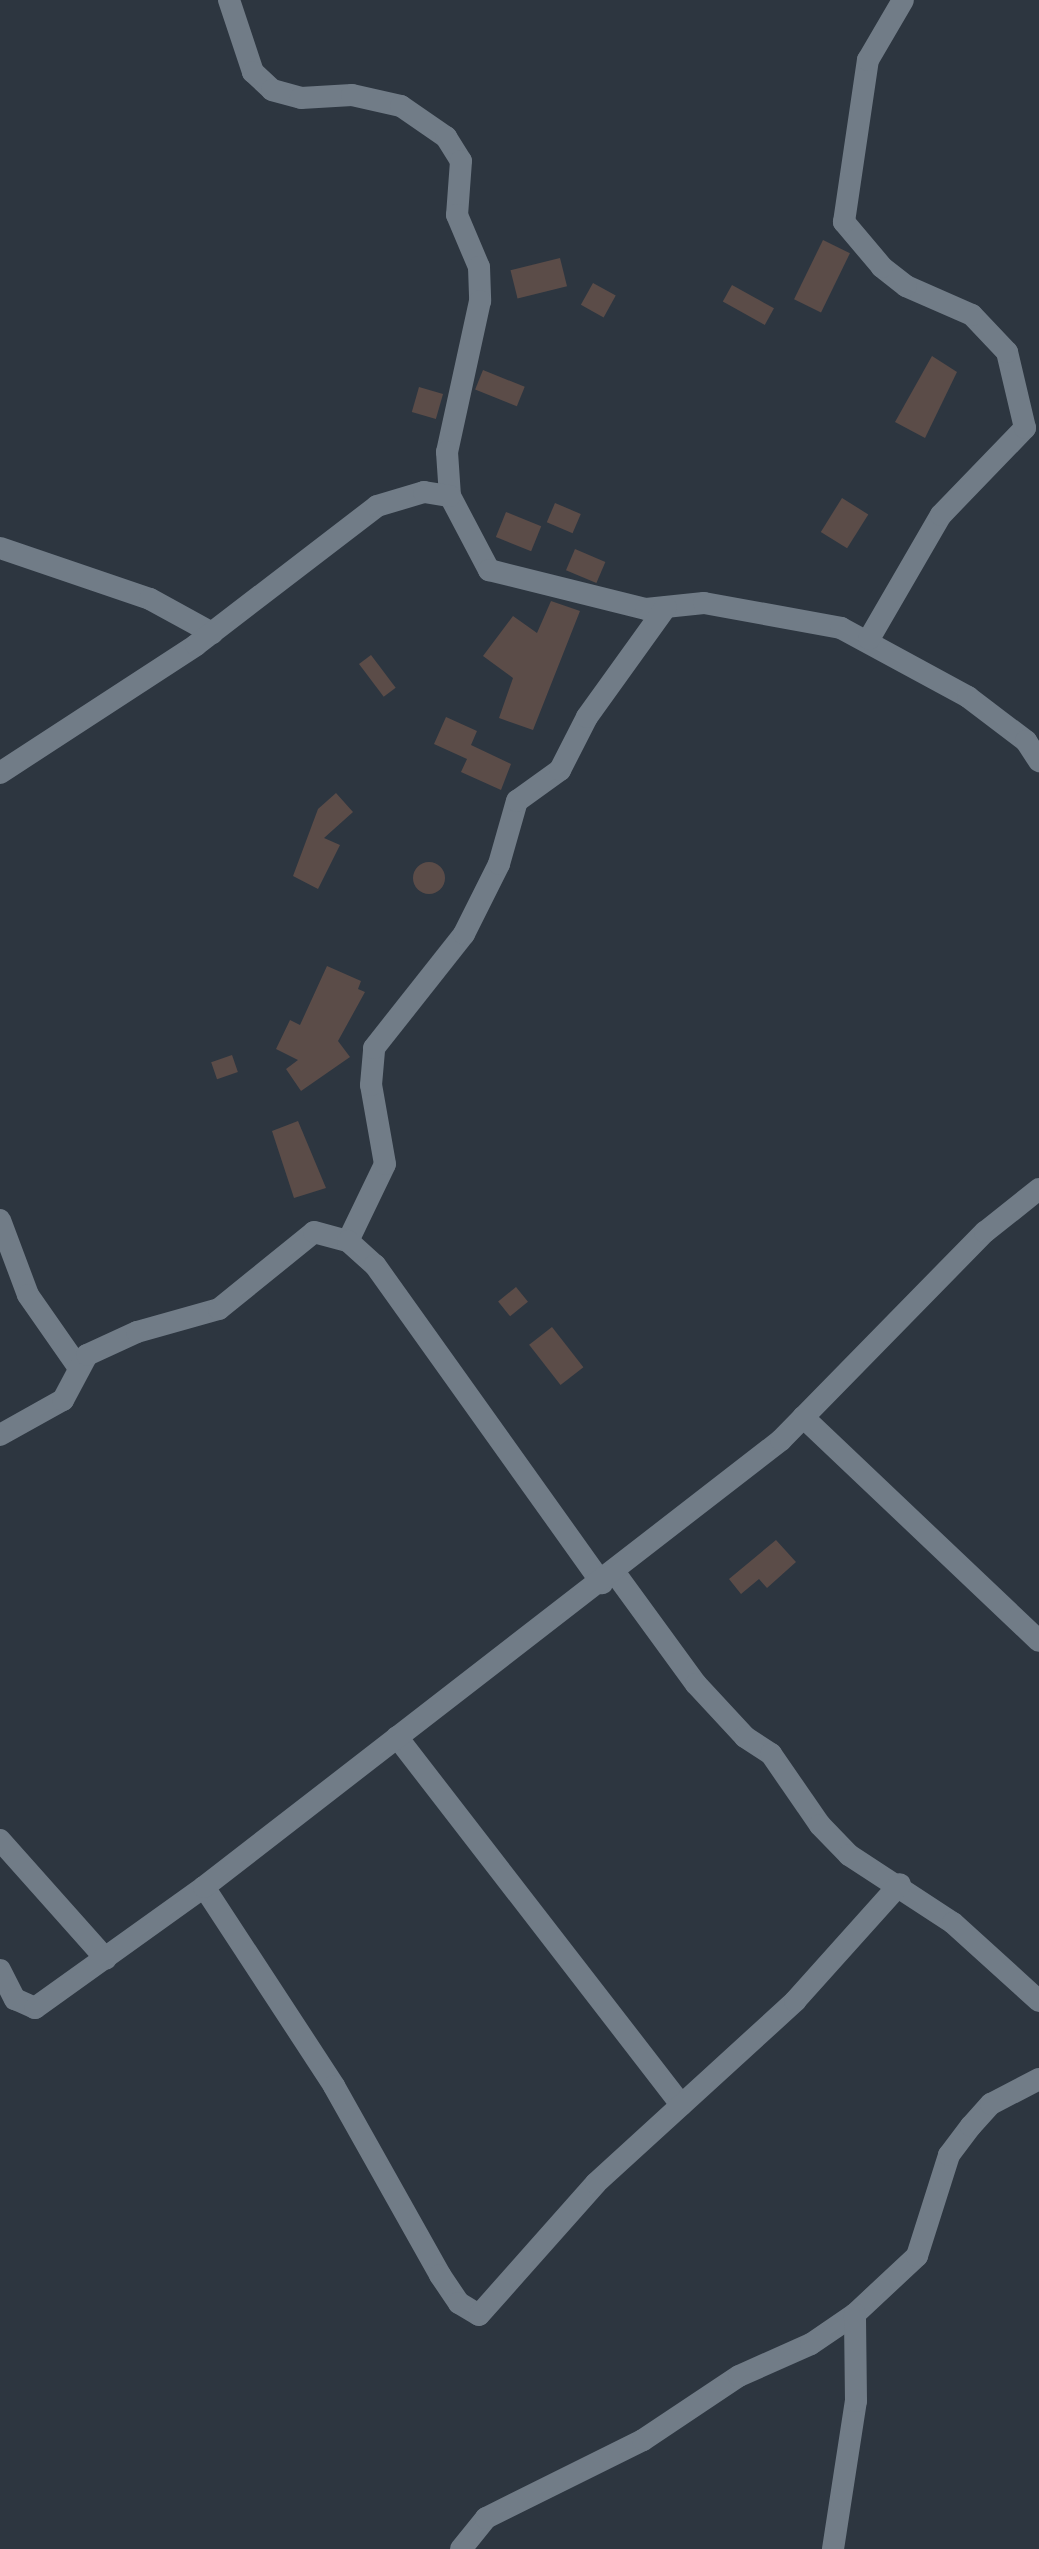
<!DOCTYPE html>
<style>
body{margin:0}
#map{position:relative;width:1039px;height:2549px;overflow:hidden;background:#2d3640;font-family:"Varela Round",sans-serif}
div>[style]{position:absolute}
[style*='--x']{left:calc(var(--x)*1px);top:calc(var(--y)*1px);width:calc(var(--w)*1px);rotate:calc(var(--a)*1deg)}
.building>*{inset:0;background:#5b4c48;transform-origin:0 0}
.round{border-radius:50%}
.minor>*{height:22px;margin:-11px;padding:0 11px;transform-origin:11px;border-radius:11px;background:#717c87}
span{translate:-50% -50%;white-space:nowrap;text-align:center;line-height:1.15;-webkit-text-stroke:10px #191d21;paint-order:stroke}
</style>
<div id="map">
<div class="building">
<i style="left:823px;top:240px;width:30px;height:66px;rotate:26deg"></i>
<i style="left:560px;top:258px;width:29px;height:51px;rotate:76deg"></i>
<i style="left:593px;top:283px;width:26px;height:25px;rotate:29deg"></i>
<i style="left:732px;top:285px;width:48px;height:19px;rotate:29deg"></i>
<i style="clip-path:polygon(932px 356px,957px 372px,925px 438px,895px 422px)"></i>
<i style="left:483px;top:370px;width:45px;height:21px;rotate:22deg"></i>
<i style="left:419px;top:387px;width:25px;height:26px;rotate:16deg"></i>
<i style="left:842px;top:498px;width:31px;height:40px;rotate:32deg"></i>
<i style="left:555px;top:503px;width:28px;height:21px;rotate:23deg"></i>
<i style="left:506px;top:512px;width:38px;height:27px;rotate:22deg"></i>
<i style="left:575px;top:549px;width:33px;height:23px;rotate:23deg"></i>
<i style="clip-path:polygon(551px 601px,580px 611px,533px 730px,499px 718px,513px 678px,483px 656px,513px 616px,537px 633px)"></i>
<i style="left:371px;top:655px;width:41px;height:15px;rotate:53deg"></i>
<i style="clip-path:polygon(446px 717px,477px 731px,471px 745px,511px 764px,501px 790px,461px 772px,467px 759px,434px 744px)"></i>
<i style="clip-path:polygon(336px 793px,353px 812px,324px 838px,340px 845px,318px 889px,293px 876px,318px 809px)"></i>
<i class="round" style="left:413px;top:862px;width:32px;height:32px"></i>
<i style="clip-path:polygon(327px 966px,361px 981px,358px 989px,365px 992px,338px 1041px,350px 1057px,301px 1091px,286px 1069px,298px 1060px,276px 1049px,290px 1020px,300px 1025px)"></i>
<i style="left:232px;top:1055px;width:18px;height:22px;rotate:71deg"></i>
<i style="clip-path:polygon(298px 1121px,326px 1188px,294px 1198px,272px 1131px)"></i>
<i style="left:516px;top:1287px;width:19px;height:23px;rotate:51deg"></i>
<i style="left:552px;top:1327px;width:51px;height:29px;rotate:52deg"></i>
<i style="clip-path:polygon(776px 1540px,796px 1562px,767px 1588px,759px 1579px,741px 1594px,729px 1579px)"></i>
</div>
<div class="minor">
<i style="--x:229;--y:0;--w:76;--a:71.6"></i>
<i style="--x:253;--y:72;--w:26;--a:43"></i>
<i style="--x:272;--y:90;--w:30;--a:15"></i>
<i style="--x:301;--y:98;--w:51;--a:-3.4"></i>
<i style="--x:352;--y:95;--w:50;--a:12.7"></i>
<i style="--x:401;--y:106;--w:55;--a:34.6"></i>
<i style="--x:446;--y:137;--w:28;--a:58"></i>
<i style="--x:461;--y:161;--w:54;--a:94.2"></i>
<i style="--x:457;--y:215;--w:56;--a:67.1"></i>
<i style="--x:479;--y:267;--w:34;--a:88"></i>
<i style="--x:480;--y:301;--w:155;--a:102.3"></i>
<i style="--x:447;--y:452;--w:44;--a:86.1"></i>
<i style="--x:450;--y:496;--w:84;--a:62.2"></i>
<i style="--x:489;--y:570;--w:162;--a:14"></i>
<i style="--x:646;--y:609;--w:58;--a:-5.9"></i>
<i style="--x:704;--y:603;--w:139;--a:10.3"></i>
<i style="--x:841;--y:628;--w:145;--a:28.5"></i>
<i style="--x:968;--y:697;--w:73;--a:37.2"></i>
<i style="--x:1026;--y:741;--w:24;--a:57"></i>
<i style="--x:0;--y:548;--w:158;--a:18.8"></i>
<i style="--x:150;--y:599;--w:71;--a:28.7"></i>
<i style="--x:869;--y:639;--w:143;--a:-59.9"></i>
<i style="--x:941;--y:515;--w:121;--a:-46"></i>
<i style="--x:1025;--y:428;--w:78;--a:-103.3"></i>
<i style="--x:1007;--y:352;--w:51;--a:-133.4"></i>
<i style="--x:972;--y:315;--w:72;--a:-156.3"></i>
<i style="--x:906;--y:286;--w:31;--a:-142"></i>
<i style="--x:882;--y:267;--w:59;--a:-130.2"></i>
<i style="--x:844;--y:222;--w:164;--a:-81.6"></i>
<i style="--x:868;--y:60;--w:69;--a:-59.7"></i>
<i style="--x:0;--y:773;--w:234;--a:-33.1"></i>
<i style="--x:196;--y:645;--w:228;--a:-37.5"></i>
<i style="--x:377;--y:506;--w:49;--a:-16.6"></i>
<i style="--x:424;--y:492;--w:26;--a:9"></i>
<i style="--x:0;--y:1220;--w:80;--a:69.5"></i>
<i style="--x:28;--y:1295;--w:89;--a:55.1"></i>
<i style="--x:348;--y:1241;--w:85;--a:-64.3"></i>
<i style="--x:385;--y:1164;--w:80;--a:-100"></i>
<i style="--x:371;--y:1085;--w:37;--a:-85"></i>
<i style="--x:374;--y:1048;--w:145;--a:-51.7"></i>
<i style="--x:464;--y:934;--w:78;--a:-63.4"></i>
<i style="--x:499;--y:864;--w:66;--a:-74.1"></i>
<i style="--x:517;--y:801;--w:53;--a:-35.8"></i>
<i style="--x:560;--y:770;--w:59;--a:-63"></i>
<i style="--x:587;--y:717;--w:135;--a:-54.3"></i>
<i style="--x:803;--y:1417;--w:325;--a:43.5"></i>
<i style="--x:0;--y:1435;--w:72;--a:-29.1"></i>
<i style="--x:63;--y:1400;--w:51;--a:-61.9"></i>
<i style="--x:87;--y:1355;--w:55;--a:-24.7"></i>
<i style="--x:137;--y:1332;--w:85;--a:-15.7"></i>
<i style="--x:219;--y:1309;--w:122;--a:-39"></i>
<i style="--x:314;--y:1232;--w:35;--a:15"></i>
<i style="--x:348;--y:1241;--w:36;--a:42"></i>
<i style="--x:375;--y:1265;--w:391;--a:54.5"></i>
<i style="--x:615;--y:1573;--w:137;--a:53.9"></i>
<i style="--x:696;--y:1684;--w:72;--a:47.2"></i>
<i style="--x:745;--y:1737;--w:31;--a:33"></i>
<i style="--x:771;--y:1754;--w:86;--a:55.4"></i>
<i style="--x:820;--y:1825;--w:42;--a:46"></i>
<i style="--x:849;--y:1855;--w:124;--a:33.2"></i>
<i style="--x:953;--y:1923;--w:116;--a:42.2"></i>
<i style="--x:397;--y:1737;--w:465;--a:52.3"></i>
<i style="--x:0;--y:1840;--w:159;--a:48.3"></i>
<i style="--x:204;--y:1887;--w:238;--a:56.8"></i>
<i style="--x:334;--y:2086;--w:217;--a:60.7"></i>
<i style="--x:440;--y:2275;--w:34;--a:56"></i>
<i style="--x:459;--y:2303;--w:23;--a:31"></i>
<i style="--x:479;--y:2315;--w:176;--a:-48.4"></i>
<i style="--x:596;--y:2183;--w:270;--a:-42.4"></i>
<i style="--x:795;--y:2001;--w:157;--a:-48.1"></i>
<i style="--x:0;--y:1970;--w:33;--a:63"></i>
<i style="--x:15;--y:1999;--w:22;--a:24"></i>
<i style="--x:35;--y:2008;--w:208;--a:-35.6"></i>
<i style="--x:204;--y:1887;--w:730;--a:-37.76"></i>
<i style="--x:781;--y:1440;--w:291;--a:-45.6"></i>
<i style="--x:985;--y:1232;--w:69;--a:-38.5"></i>
<i style="--x:461;--y:2549;--w:40;--a:-51"></i>
<i style="--x:486;--y:2518;--w:175;--a:-26.4"></i>
<i style="--x:643;--y:2440;--w:115;--a:-33.7"></i>
<i style="--x:739;--y:2376;--w:79;--a:-24"></i>
<i style="--x:811;--y:2344;--w:53;--a:-34.3"></i>
<i style="--x:855;--y:2314;--w:85;--a:-43.1"></i>
<i style="--x:917;--y:2256;--w:106;--a:-72.4"></i>
<i style="--x:949;--y:2155;--w:36;--a:-53"></i>
<i style="--x:971;--y:2126;--w:30;--a:-48"></i>
<i style="--x:991;--y:2104;--w:54;--a:-27.5"></i>
<i style="--x:833;--y:2549;--w:150;--a:-81.2"></i>
<i style="--x:856;--y:2401;--w:87;--a:-90.7"></i>
</div>
</div>
